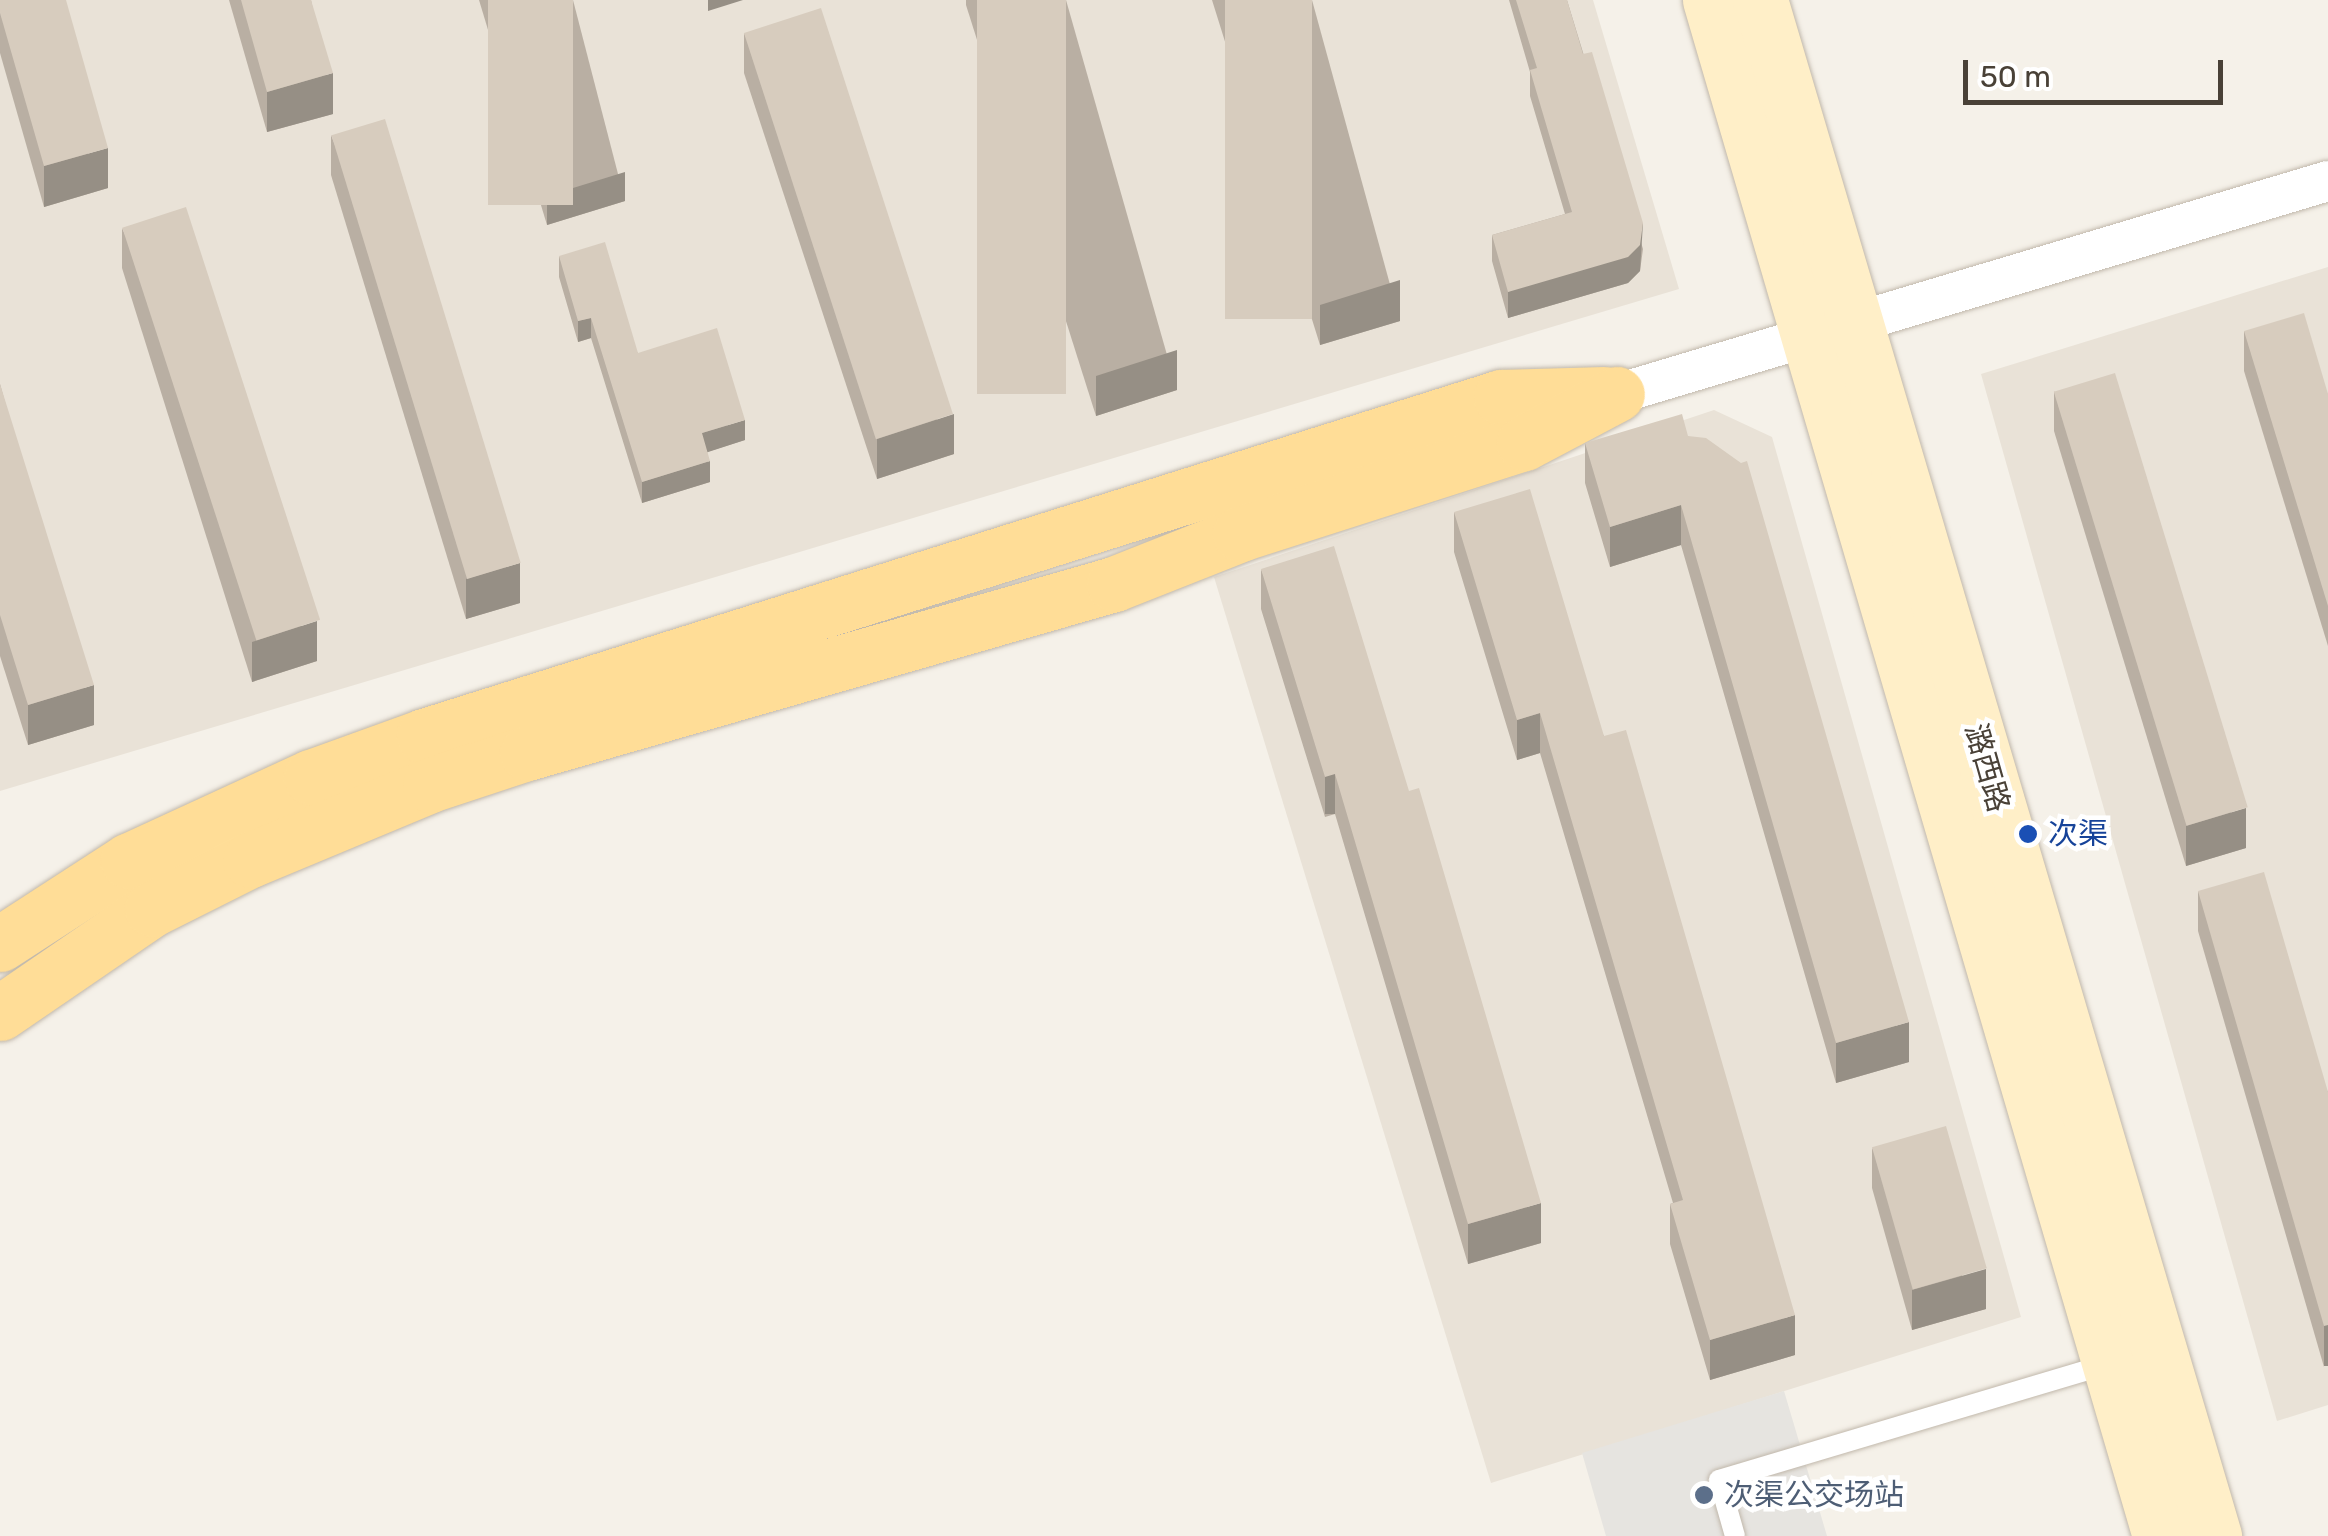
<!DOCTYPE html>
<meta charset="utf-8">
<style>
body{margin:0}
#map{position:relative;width:2328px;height:1536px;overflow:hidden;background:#f5f1e9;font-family:Rubik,"Noto Sans SC",sans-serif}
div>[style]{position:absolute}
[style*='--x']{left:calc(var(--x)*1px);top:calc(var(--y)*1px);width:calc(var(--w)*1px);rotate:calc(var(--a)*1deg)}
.residential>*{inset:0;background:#e9e2d7}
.parking>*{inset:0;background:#e6e4e0}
.roads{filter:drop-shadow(0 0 2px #c1b8ab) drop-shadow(0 0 2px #c1b8ab)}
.service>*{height:20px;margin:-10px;padding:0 10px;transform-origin:10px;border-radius:10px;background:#fff}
.minor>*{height:40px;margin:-20px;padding:0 20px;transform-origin:20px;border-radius:20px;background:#fff}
.secondary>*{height:55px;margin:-27.5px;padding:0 27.5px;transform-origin:27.5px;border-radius:27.5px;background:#ffefc8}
.primary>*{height:55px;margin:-27.5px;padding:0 27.5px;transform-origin:27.5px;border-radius:27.5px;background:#ffdd97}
.wall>*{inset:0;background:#b9afa3}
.shaded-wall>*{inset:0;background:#968f85;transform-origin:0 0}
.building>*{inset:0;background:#d7ccbe;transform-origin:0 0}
.dots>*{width:28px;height:28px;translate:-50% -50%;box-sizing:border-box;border:5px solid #fff;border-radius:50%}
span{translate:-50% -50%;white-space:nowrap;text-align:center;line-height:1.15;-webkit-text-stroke:9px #fff;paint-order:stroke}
.street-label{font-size:30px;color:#494137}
.transit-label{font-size:30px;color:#164399}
.left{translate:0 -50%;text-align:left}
.service-label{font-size:30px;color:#4e5e75}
.scale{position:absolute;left:1963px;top:60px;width:260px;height:45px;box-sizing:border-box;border:5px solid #494137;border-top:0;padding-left:12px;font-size:30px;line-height:35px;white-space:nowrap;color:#494137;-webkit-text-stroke:8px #fff;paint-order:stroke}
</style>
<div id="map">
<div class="residential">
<i style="clip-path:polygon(0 0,1593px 0,1679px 289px,0 791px)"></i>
<i style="clip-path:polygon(2328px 267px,2328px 1405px,2277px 1421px,1981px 374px)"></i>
<i style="clip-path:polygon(1714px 410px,1772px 437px,2021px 1317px,1491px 1483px,1214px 577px)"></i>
</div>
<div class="parking">
<i style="clip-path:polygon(1784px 1391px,1827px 1536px,1606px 1536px,1582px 1453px)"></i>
</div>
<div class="roads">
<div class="service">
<i style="--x:1735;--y:1536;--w:58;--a:-105.9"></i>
<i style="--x:1719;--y:1480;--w:405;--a:-16.6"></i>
</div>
<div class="minor">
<i style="--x:1617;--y:394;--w:742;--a:-16.68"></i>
</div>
<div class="secondary">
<i style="--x:1710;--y:0;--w:1601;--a:73.67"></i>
<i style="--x:1760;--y:0;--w:1602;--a:73.53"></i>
</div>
<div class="primary">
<i style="--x:0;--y:944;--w:153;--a:-33"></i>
<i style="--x:128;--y:861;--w:201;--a:-24.7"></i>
<i style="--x:311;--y:777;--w:120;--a:-19.9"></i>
<i style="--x:424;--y:736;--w:1129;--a:-17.47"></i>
<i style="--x:1501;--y:397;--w:103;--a:-1.7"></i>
<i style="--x:0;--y:1013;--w:184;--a:-34.4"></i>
<i style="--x:152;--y:909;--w:110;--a:-26.6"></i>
<i style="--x:250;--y:860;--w:195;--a:-22.6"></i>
<i style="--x:430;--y:785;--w:102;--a:-18.3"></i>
<i style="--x:527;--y:753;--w:611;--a:-16.06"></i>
<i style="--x:1114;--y:584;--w:136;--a:-21.6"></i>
<i style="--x:1240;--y:534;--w:298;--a:-17.8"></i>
<i style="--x:1524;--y:443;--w:105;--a:-27.8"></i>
</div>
</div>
<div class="wall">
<i style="clip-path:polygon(0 0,108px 188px,44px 207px,0 53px)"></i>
<i style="clip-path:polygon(229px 0,311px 0,333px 114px,267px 132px)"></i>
<i style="clip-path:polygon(479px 0,573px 0,625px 201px,547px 225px)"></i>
<i style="clip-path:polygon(966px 0,1066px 0,1177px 390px,1096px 416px,966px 5px)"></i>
<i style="clip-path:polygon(1212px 0,1312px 0,1400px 321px,1320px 345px)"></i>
<i style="clip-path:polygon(1509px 0,1567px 0,1643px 249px,1640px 271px,1628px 283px,1508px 318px,1492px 261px,1492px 235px,1565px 214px,1530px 96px,1530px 72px)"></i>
<i style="clip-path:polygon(744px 33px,954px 454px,877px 479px,744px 73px)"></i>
<i style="clip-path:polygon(331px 135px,520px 603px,466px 619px,331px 175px)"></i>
<i style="clip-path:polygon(122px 228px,317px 661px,252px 682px,122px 268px)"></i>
<i style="clip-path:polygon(559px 256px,638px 353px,745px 440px,707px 452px,710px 482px,642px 503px,591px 338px,578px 342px,559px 277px)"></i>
<i style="clip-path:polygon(2244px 331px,2328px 394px,2328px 646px,2244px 371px)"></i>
<i style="clip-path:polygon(0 384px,94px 725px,28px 745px,0 656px)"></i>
<i style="clip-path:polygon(2054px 391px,2246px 848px,2186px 866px,2054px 431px)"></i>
<i style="clip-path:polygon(1688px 436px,1909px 1062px,1836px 1083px,1681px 545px,1610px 567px,1585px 483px,1585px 443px)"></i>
<i style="clip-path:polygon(1454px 512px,1604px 736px,1795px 1355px,1710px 1380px,1670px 1244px,1670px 1204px,1673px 1203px,1540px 753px,1517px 760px,1454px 552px)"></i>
<i style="clip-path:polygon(1261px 569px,1541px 1243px,1468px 1264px,1335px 814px,1325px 817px,1261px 609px)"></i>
<i style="clip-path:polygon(2198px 891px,2328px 1092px,2324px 1367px,2198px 931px)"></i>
<i style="clip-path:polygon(1872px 1148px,1986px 1309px,1912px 1330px,1872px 1188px)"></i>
</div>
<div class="shaded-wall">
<i style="clip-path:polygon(708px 0,743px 0,708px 11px)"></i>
<i style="clip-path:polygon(333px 73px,333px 114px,267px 132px,267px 92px)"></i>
<i style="clip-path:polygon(108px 148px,108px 188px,44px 207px,44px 166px)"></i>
<i style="clip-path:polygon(625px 172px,625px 201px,547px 225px,547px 196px)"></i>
<i style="clip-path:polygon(1643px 223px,1640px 271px,1628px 283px,1508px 318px,1508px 292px)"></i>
<i style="clip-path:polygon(1400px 280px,1400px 321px,1320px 345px,1320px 305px)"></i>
<i style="clip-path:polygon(591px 318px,591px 338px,578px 342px,578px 321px)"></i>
<i style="clip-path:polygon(1177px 350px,1177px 390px,1096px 416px,1096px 376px)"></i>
<i style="clip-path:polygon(954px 414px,954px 454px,877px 479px,877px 439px)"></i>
<i style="clip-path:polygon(745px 420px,745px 440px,702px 454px,702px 433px)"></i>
<i style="clip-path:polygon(710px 461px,710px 482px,642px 503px,642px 482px)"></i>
<i style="clip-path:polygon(1681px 505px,1681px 545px,1610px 567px,1610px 527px)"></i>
<i style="clip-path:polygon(520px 563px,520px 603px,466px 619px,466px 579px)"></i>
<i style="clip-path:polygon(317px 621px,317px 661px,252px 682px,252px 642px)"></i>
<i style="clip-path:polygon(94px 685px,94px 725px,28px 745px,28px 705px)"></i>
<i style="clip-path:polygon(1540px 713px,1540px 753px,1517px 760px,1517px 720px)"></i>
<i style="left:1335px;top:774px;width:40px;height:10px;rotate:90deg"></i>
<i style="clip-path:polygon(2246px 808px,2246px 848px,2186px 866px,2186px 826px)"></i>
<i style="clip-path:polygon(1909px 1022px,1909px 1062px,1836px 1083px,1836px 1043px)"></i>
<i style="clip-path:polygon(1541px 1203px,1541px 1243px,1468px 1264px,1468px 1224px)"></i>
<i style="clip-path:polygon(1986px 1269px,1986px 1309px,1912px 1330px,1912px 1290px)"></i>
<i style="clip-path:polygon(1795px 1315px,1795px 1355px,1710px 1380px,1710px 1340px)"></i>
<i style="left:2328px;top:1325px;width:41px;height:4px;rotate:90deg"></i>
</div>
<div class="building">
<i style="clip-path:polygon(0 0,66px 0,108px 148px,44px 166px,0 13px)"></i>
<i style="clip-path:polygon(241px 0,311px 0,333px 73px,267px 92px)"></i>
<i style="left:488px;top:0;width:85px;height:205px"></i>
<i style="left:977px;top:0;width:89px;height:394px"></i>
<i style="left:1225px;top:0;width:87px;height:319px"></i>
<i style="clip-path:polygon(1516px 0,1567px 0,1583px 54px,1592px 52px,1643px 223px,1640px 245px,1628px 257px,1508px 292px,1492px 235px,1572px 212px,1530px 70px,1537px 68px)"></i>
<i style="left:821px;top:8px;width:427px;height:81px;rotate:72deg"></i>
<i style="left:385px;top:119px;width:464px;height:56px;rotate:73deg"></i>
<i style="left:186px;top:207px;width:434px;height:67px;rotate:72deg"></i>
<i style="clip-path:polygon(605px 242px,638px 353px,717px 328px,745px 420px,702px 433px,710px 461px,642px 482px,591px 318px,578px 321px,559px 256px)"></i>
<i style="clip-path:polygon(2304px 313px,2328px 394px,2328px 606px,2244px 331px)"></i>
<i style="left:2115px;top:373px;width:454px;height:64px;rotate:73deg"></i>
<i style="clip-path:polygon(0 384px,94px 685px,28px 705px,0 615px)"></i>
<i style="clip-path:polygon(1682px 414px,1688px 436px,1706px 438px,1741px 463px,1747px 461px,1909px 1022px,1836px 1043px,1681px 505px,1610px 527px,1585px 443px)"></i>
<i style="clip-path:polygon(1530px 489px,1604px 736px,1626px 730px,1795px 1315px,1710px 1340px,1670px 1204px,1683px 1200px,1540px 713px,1517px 720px,1454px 512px)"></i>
<i style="clip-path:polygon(1334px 546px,1409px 791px,1419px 788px,1541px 1203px,1468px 1224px,1335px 774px,1325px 777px,1261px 569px)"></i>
<i style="clip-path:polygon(2264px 872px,2328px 1092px,2328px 1325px,2324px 1326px,2198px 891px)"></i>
<i style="left:1946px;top:1126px;width:148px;height:77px;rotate:74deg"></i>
</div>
<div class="dots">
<i style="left:2028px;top:834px;background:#1a4fb4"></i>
<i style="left:1704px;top:1495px;background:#5c6f8a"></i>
</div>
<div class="street-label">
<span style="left:1987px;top:768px;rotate:74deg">潞西路</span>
</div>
<div class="transit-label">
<span class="left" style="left:2048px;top:834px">次渠</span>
</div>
<div class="service-label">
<span class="left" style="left:1724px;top:1495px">次渠公交场站</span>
</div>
<div class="scale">50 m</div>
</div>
